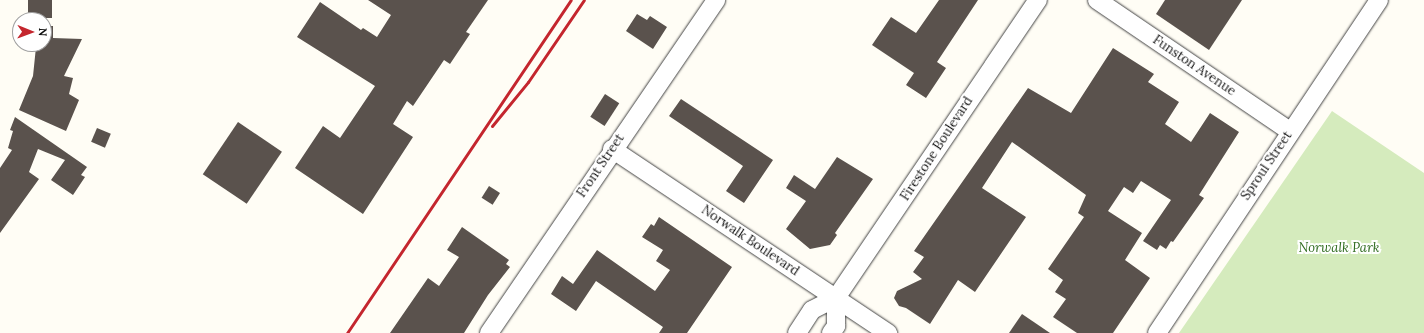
<!DOCTYPE html>
<style>
body{margin:0}
#map{position:relative;width:1424px;height:333px;overflow:hidden;background:#fffdf5;font-family:Lora,serif}
div>[style]{position:absolute}
[style*='--x']{left:calc(var(--x)*1px);top:calc(var(--y)*1px);width:calc(var(--w)*1px);rotate:calc(var(--a)*1deg)}
.green>*{inset:0;background:#d5ebbd}
.building>*{inset:0;background:#5a524d;transform-origin:0 0}
.roads{filter:drop-shadow(0 0 1px #444) drop-shadow(0 0 1px #444)}
.minor>*{height:18px;margin:-9px;padding:0 9px;transform-origin:9px;border-radius:9px;background:#fff}
.rail>*{height:3px;margin:-1.5px;padding:0 1.5px;transform-origin:1.5px;border-radius:1.5px;background:#c4262e}
span{translate:-50% -50%;white-space:nowrap;text-align:center;line-height:1.15;-webkit-text-stroke:4px #fff;paint-order:stroke}
.street-label{font-size:13px;color:#111}
.park-label{font-size:13px;color:#2f6b1f;font-style:italic}
.north{position:absolute;left:12px;top:12px;width:40px;height:40px;box-sizing:border-box;background:#fff;border:1px solid #a0a0a0;border-radius:50%;rotate:91deg;font-size:11px;font-weight:700;line-height:16px;text-align:center;color:#111}
.north::after{content:'';display:block;margin:auto;width:14px;height:18px;background:#c4262e;clip-path:polygon(50% 0,100% 100%,50% 72%,0 100%)}
</style>
<div id="map">
<div class="green">
<i style="clip-path:polygon(1332px 111px,1424px 173px,1424px 333px,1179px 333px)"></i>
</div>
<div class="building">
<i style="left:28px;top:0;width:24px;height:18px"></i>
<i style="clip-path:polygon(368px 0,488px 0,466px 32px,470px 34px,450px 64px,444px 60px,413px 106px,407px 101px,393px 124px,413px 137px,363px 214px,295px 168px,323px 126px,340px 138px,375px 86px,297px 37px,320px 2px,361px 30px,363px 28px,377px 37px,391px 15px)"></i>
<i style="clip-path:polygon(939px 0,978px 0,937px 62px,946px 68px,926px 98px,906px 85px,914px 73px,872px 45px,891px 17px,916px 33px)"></i>
<i style="clip-path:polygon(1165px 0,1242px 0,1209px 50px,1156px 14px)"></i>
<i style="clip-path:polygon(637px 14px,647px 20px,650px 16px,667px 27px,653px 49px,626px 31px)"></i>
<i style="clip-path:polygon(44px 26px,53px 26px,53px 38px,82px 39px,64px 76px,73px 78px,69px 94px,79px 100px,66px 131px,19px 110px,33px 76px,36px 47px,44px 44px)"></i>
<i style="clip-path:polygon(1113px 48px,1154px 74px,1148px 82px,1179px 102px,1165px 124px,1191px 142px,1210px 113px,1239px 132px,1199px 195px,1204px 198px,1173px 242px,1171px 241px,1166px 249px,1160px 245px,1157px 250px,1143px 241px,1171px 200px,1141px 181px,1133px 193px,1124px 187px,1108px 211px,1142px 233px,1125px 260px,1150px 278px,1113px 333px,1077px 333px,1053px 317px,1066px 299px,1055px 292px,1063px 280px,1048px 269px,1084px 217px,1078px 213px,1086px 195px,1012px 142px,982px 188px,1026px 217px,975px 292px,958px 280px,930px 324px,906px 308px,899px 306px,894px 298px,897px 291px,922px 279px,913px 272px,924px 257px,914px 251px,1028px 88px,1071px 113px)"></i>
<i style="left:605px;top:94px;width:17px;height:27px;rotate:33deg"></i>
<i style="clip-path:polygon(681px 99px,773px 160px,744px 203px,726px 191px,743px 166px,669px 116px)"></i>
<i style="clip-path:polygon(15px 117px,87px 167px,81px 175px,85px 177px,73px 195px,51px 180px,65px 160px,38px 149px,29px 172px,39px 179px,0 233px,0 168px,12px 150px,8px 148px,13px 131px,10px 130px)"></i>
<i style="left:238px;top:122px;width:53px;height:63px;rotate:34deg"></i>
<i style="left:97px;top:128px;width:15px;height:15px;rotate:23deg"></i>
<i style="clip-path:polygon(837px 157px,873px 179px,835px 233px,837px 235px,830px 245px,810px 249px,786px 229px,806px 201px,786px 188px,794px 175px,815px 189px)"></i>
<i style="left:489px;top:186px;width:13px;height:14px;rotate:32deg"></i>
<i style="clip-path:polygon(659px 217px,732px 267px,687px 333px,659px 333px,663px 327px,596px 281px,576px 311px,551px 294px,562px 276px,573px 284px,597px 250px,655px 291px,670px 270px,656px 261px,663px 250px,642px 237px,651px 224px,654px 226px)"></i>
<i style="clip-path:polygon(462px 227px,509px 260px,506px 264px,510px 267px,488px 295px,464px 333px,390px 333px,428px 278px,439px 286px,459px 257px,447px 250px)"></i>
<i style="clip-path:polygon(1022px 314px,1050px 333px,1009px 333px)"></i>
</div>
<div class="roads">
<div class="minor">
<i style="--x:1097;--y:0;--w:233;--a:34.2"></i>
<i style="--x:612;--y:149;--w:332;--a:33.7"></i>
<i style="--x:489;--y:333;--w:403;--a:-55.7"></i>
<i style="--x:797;--y:333;--w:27;--a:-57"></i>
<i style="--x:812;--y:310;--w:27;--a:-27"></i>
<i style="--x:836;--y:298;--w:360;--a:-55.9"></i>
<i style="--x:831;--y:333;--w:9;--a:-54"></i>
<i style="--x:836;--y:326;--w:28;--a:-90"></i>
<i style="--x:1157;--y:333;--w:400;--a:-56.3"></i>
</div>
</div>
<div class="rail">
<i style="--x:492;--y:126;--w:57;--a:-50.7"></i>
<i style="--x:528;--y:82;--w:99;--a:-55.7"></i>
<i style="--x:347;--y:333;--w:401;--a:-56.1"></i>
</div>
<div class="street-label">
<span style="left:1194px;top:66px;rotate:34deg">Funston Avenue</span>
<span style="left:937px;top:149px;rotate:-57deg">Firestone Boulevard</span>
<span style="left:601px;top:166px;rotate:-56deg">Front Street</span>
<span style="left:1267px;top:166px;rotate:-56deg">Sproul Street</span>
<span style="left:750px;top:241px;rotate:34deg">Norwalk Boulevard</span>
</div>
<div class="park-label">
<span style="left:1339px;top:248px">Norwalk Park</span>
</div>
<div class="north">N</div>
</div>
